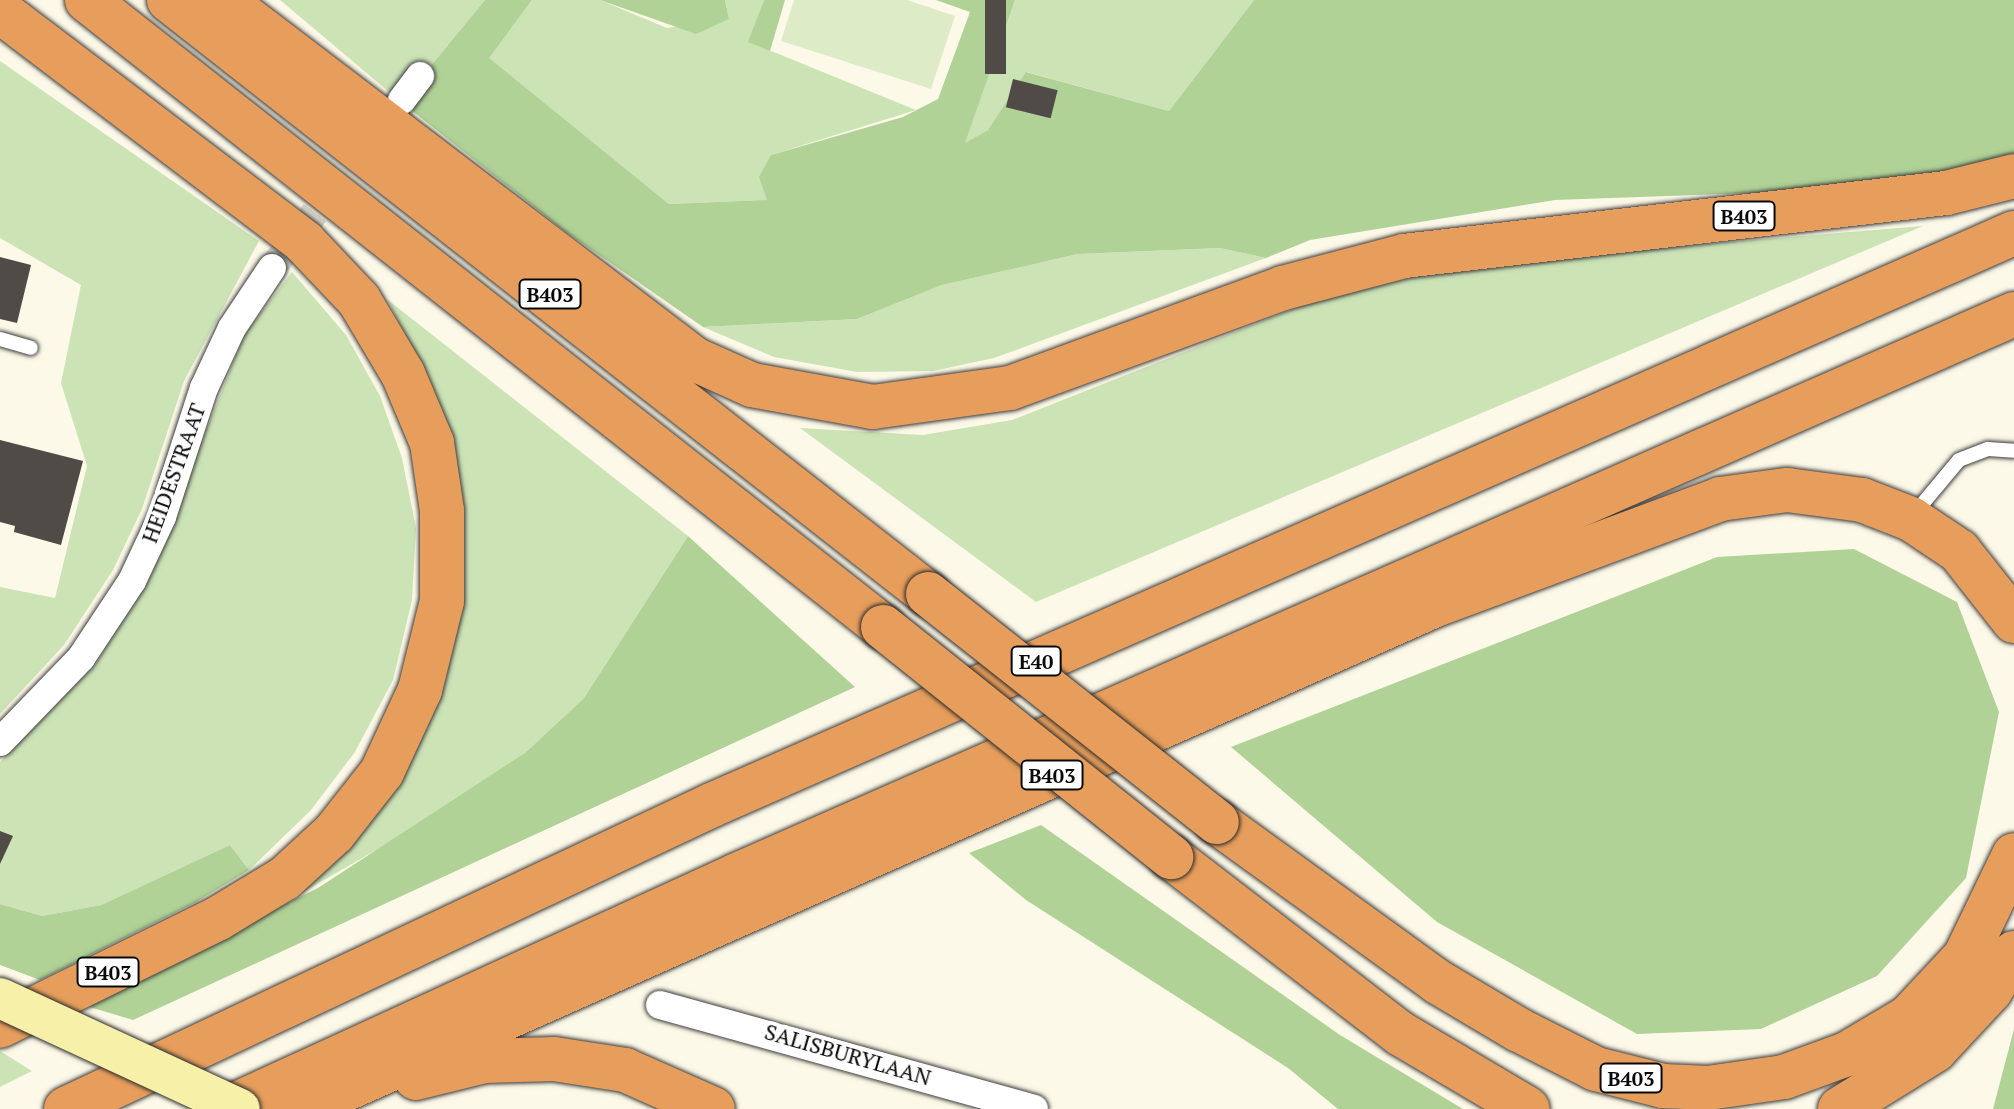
<!DOCTYPE html>
<style>
body{margin:0}
#map{position:relative;width:2014px;height:1109px;overflow:hidden;background:#fdf9e8;font-family:"PT Serif",serif}
div>[style]{position:absolute}
[style*='--x']{left:calc(var(--x)*1px);top:calc(var(--y)*1px);width:calc(var(--w)*1px);rotate:calc(var(--a)*1deg)}
.green>*{inset:0;background:#cce3b6}
.forest>*{inset:0;background:#b0d296}
.pitch>*{inset:0;background:#deebc7}
.building>*{inset:0;background:#514b47;transform-origin:0 0}
.street-tunnel>*{height:28px;margin-top:-14px;transform-origin:0;background:repeating-linear-gradient(90deg,#d8d5c7 0 28px,transparent 0 42px)}
.roads{filter:drop-shadow(0 0 2px #3c3c3c) drop-shadow(0 0 2px #3c3c3c)}
.lane>*{height:14px;margin:-7px;padding:0 7px;transform-origin:7px;border-radius:7px;background:#fff}
.street>*{height:28px;margin:-14px;padding:0 14px;transform-origin:14px;border-radius:14px;background:#fff}
.highway>*{height:44px;margin:-22px;padding:0 22px;transform-origin:22px;border-radius:22px;background:#e79e5c}
.bridges{filter:drop-shadow(0 0 2px #2b2b2b) drop-shadow(0 0 2px #2b2b2b)}
.secondary-bridge>*{height:40px;margin:-20px;padding:0 20px;transform-origin:20px;border-radius:20px;background:#f7f0a8}
.highway-bridge>*{height:44px;margin:-22px;padding:0 22px;transform-origin:22px;border-radius:22px;background:#e79e5c}
span{translate:-50% -50%;white-space:nowrap;text-align:center;line-height:1.15;-webkit-text-stroke:8px #fff;paint-order:stroke}
.shield-label span{padding:2px 6px;background:#fff;border:2px solid;border-radius:6px;-webkit-text-stroke-width:0}
.shield-label{font-size:20px;color:#090909;font-weight:700}
.street-label{font-size:22px;color:#090909}
</style>
<div id="map">
<div class="green">
<i style="clip-path:polygon(280px 0,485px 0,401px 102px)"></i>
<i style="clip-path:polygon(532px 0,600px 0,667px 28px,729px 19px,725px 0,764px 0,749px 42px,916px 110px,771px 155px,767px 200px,669px 204px,488px 58px)"></i>
<i style="clip-path:polygon(1015px 0,1254px 0,1169px 111px,1027px 72px,988px 130px,964px 144px)"></i>
<i style="clip-path:polygon(0 61px,259px 241px,184px 381px,142px 509px,113px 570px,64px 645px,0 714px,0 587px,55px 598px,87px 466px,61px 383px,81px 285px,0 238px)"></i>
<i style="clip-path:polygon(1923px 226px,1036px 602px,800px 428px,923px 435px,1012px 420px,1316px 300px,1423px 275px,1597px 253px)"></i>
<i style="clip-path:polygon(1220px 248px,1266px 258px,994px 358px,933px 371px,857px 372px,774px 357px,703px 327px,857px 319px,942px 285px,1078px 254px)"></i>
<i style="clip-path:polygon(292px 272px,346px 335px,380px 396px,402px 458px,416px 528px,412px 600px,393px 680px,355px 752px,311px 810px,249px 870px,230px 845px,101px 905px,42px 916px,0 904px,0 762px,93px 667px,144px 588px,244px 335px)"></i>
<i style="clip-path:polygon(388px 300px,688px 536px,584px 698px,525px 753px,448px 809px,261px 916px,433px 700px,429px 383px)"></i>
<i style="clip-path:polygon(0 1051px,32px 1071px,0 1087px)"></i>
</div>
<div class="forest">
<i style="clip-path:polygon(485px 0,532px 0,489px 58px,669px 204px,767px 200px,759px 177px,771px 155px,903px 117px,938px 99px,970px 12px,936px 0,1015px 0,965px 143px,988px 130px,1026px 72px,1169px 111px,1254px 0,2014px 0,2014px 167px,1889px 188px,1555px 200px,1310px 240px,1266px 258px,1220px 248px,1078px 254px,942px 285px,857px 319px,703px 327px,566px 232px,401px 102px)"></i>
<i style="clip-path:polygon(600px 0,725px 0,729px 19px,696px 34px)"></i>
<i style="clip-path:polygon(764px 0,785px 0,770px 51px,748px 42px)"></i>
<i style="clip-path:polygon(688px 536px,855px 687px,133px 1020px,83px 1005px,318px 888px,525px 753px,584px 698px)"></i>
<i style="clip-path:polygon(1854px 549px,1957px 602px,1999px 712px,1966px 878px,1877px 976px,1761px 1029px,1637px 1034px,1437px 922px,1231px 747px,1717px 557px)"></i>
<i style="clip-path:polygon(1041px 825px,1340px 1035px,1463px 1109px,1338px 1109px,1288px 1068px,1026px 900px,969px 853px)"></i>
<i style="clip-path:polygon(230px 845px,249px 870px,196px 902px,40px 980px,0 965px,0 904px,42px 916px,101px 905px)"></i>
<i style="clip-path:polygon(2014px 1029px,2014px 1109px,1993px 1109px)"></i>
</div>
<div class="pitch">
<i style="clip-path:polygon(794px 0,907px 0,955px 16px,931px 89px,781px 41px)"></i>
</div>
<div class="building">
<i style="left:985px;top:0;width:21px;height:74px"></i>
<i style="left:1013px;top:79px;width:46px;height:29px;rotate:14deg"></i>
<i style="clip-path:polygon(0 257px,31px 265px,17px 323px,0 319px)"></i>
<i style="clip-path:polygon(0 440px,83px 461px,61px 545px,14px 532px,15px 526px,0 522px)"></i>
<i style="clip-path:polygon(0 831px,13px 836px,0 864px)"></i>
</div>
<div class="street-tunnel">
<i style="--x:272;--y:268;--w:163;--a:-52.2"></i>
</div>
<div class="roads">
<div class="lane">
<i style="--x:0;--y:339;--w:32;--a:16"></i>
<i style="--x:1914;--y:514;--w:70;--a:-50.2"></i>
<i style="--x:1959;--y:460;--w:31;--a:-21"></i>
<i style="--x:1988;--y:449;--w:26;--a:4"></i>
</div>
<div class="street">
<i style="--x:402;--y:100;--w:30;--a:-53"></i>
<i style="--x:0;--y:742;--w:117;--a:-46"></i>
<i style="--x:81;--y:658;--w:92;--a:-56.5"></i>
<i style="--x:132;--y:581;--w:71;--a:-64.9"></i>
<i style="--x:162;--y:517;--w:136;--a:-72"></i>
<i style="--x:204;--y:388;--w:66;--a:-65"></i>
<i style="--x:232;--y:328;--w:72;--a:-56.3"></i>
<i style="--x:660;--y:1005;--w:388;--a:15.5"></i>
</div>
<div class="highway">
<i style="--x:87;--y:0;--w:1013;--a:38.23"></i>
<i style="--x:169;--y:0;--w:964;--a:38.05"></i>
<i style="--x:223;--y:0;--w:592;--a:37.31"></i>
<i style="--x:694;--y:359;--w:64;--a:24.1"></i>
<i style="--x:752;--y:385;--w:123;--a:10.3"></i>
<i style="--x:873;--y:407;--w:138;--a:-7.9"></i>
<i style="--x:1010;--y:388;--w:291;--a:-20.1"></i>
<i style="--x:1283;--y:288;--w:125;--a:-14.8"></i>
<i style="--x:1404;--y:256;--w:546;--a:-6.63"></i>
<i style="--x:1946;--y:193;--w:70;--a:-14"></i>
<i style="--x:0;--y:11;--w:382;--a:37.2"></i>
<i style="--x:304;--y:242;--w:80;--a:46.5"></i>
<i style="--x:359;--y:300;--w:86;--a:59.3"></i>
<i style="--x:403;--y:374;--w:75;--a:67.2"></i>
<i style="--x:432;--y:443;--w:69;--a:81.6"></i>
<i style="--x:442;--y:511;--w:90;--a:90"></i>
<i style="--x:442;--y:601;--w:92;--a:103.9"></i>
<i style="--x:420;--y:690;--w:90;--a:114.9"></i>
<i style="--x:382;--y:772;--w:78;--a:128.2"></i>
<i style="--x:334;--y:833;--w:67;--a:137.4"></i>
<i style="--x:285;--y:878;--w:79;--a:148.9"></i>
<i style="--x:217;--y:919;--w:242;--a:153.8"></i>
<i style="--x:1217;--y:822;--w:273;--a:35.9"></i>
<i style="--x:1438;--y:982;--w:94;--a:30.7"></i>
<i style="--x:1519;--y:1030;--w:86;--a:26.9"></i>
<i style="--x:1596;--y:1069;--w:69;--a:14.2"></i>
<i style="--x:1663;--y:1086;--w:45;--a:2.5"></i>
<i style="--x:1708;--y:1088;--w:77;--a:-8.2"></i>
<i style="--x:1784;--y:1077;--w:67;--a:-20.1"></i>
<i style="--x:1847;--y:1054;--w:72;--a:-30.8"></i>
<i style="--x:1909;--y:1017;--w:82;--a:-47"></i>
<i style="--x:1965;--y:957;--w:113;--a:-64.3"></i>
<i style="--x:1171;--y:857;--w:290;--a:37.6"></i>
<i style="--x:1401;--y:1034;--w:147;--a:30.6"></i>
<i style="--x:416;--y:1078;--w:70;--a:-14"></i>
<i style="--x:484;--y:1061;--w:70;--a:-1.6"></i>
<i style="--x:554;--y:1059;--w:72;--a:8.8"></i>
<i style="--x:625;--y:1070;--w:96;--a:23.9"></i>
<i style="--x:66;--y:1109;--w:714;--a:-25.2"></i>
<i style="--x:712;--y:805;--w:1422;--a:-23.72"></i>
<i style="--x:226;--y:1109;--w:560;--a:-24.6"></i>
<i style="--x:735;--y:876;--w:1397;--a:-23.72"></i>
<i style="--x:276;--y:1109;--w:56;--a:-13.5"></i>
<i style="--x:330;--y:1096;--w:1207;--a:-23.95"></i>
<i style="--x:1433;--y:606;--w:306;--a:-20.4"></i>
<i style="--x:1720;--y:499;--w:68;--a:-7.7"></i>
<i style="--x:1787;--y:490;--w:76;--a:7.6"></i>
<i style="--x:1862;--y:500;--w:53;--a:21.2"></i>
<i style="--x:1911;--y:519;--w:58;--a:33.7"></i>
<i style="--x:1959;--y:551;--w:89;--a:51.8"></i>
<i style="--x:1840;--y:1109;--w:112;--a:-31.8"></i>
<i style="--x:1935;--y:1050;--w:81;--a:-47"></i>
<i style="--x:1990;--y:991;--w:45;--a:-57.7"></i>
</div>
</div>
<div class="bridges">
<div class="secondary-bridge">
<i style="--x:0;--y:998;--w:264;--a:24.8"></i>
</div>
<div class="highway-bridge">
<i style="--x:928;--y:594;--w:368;--a:38.3"></i>
<i style="--x:883;--y:627;--w:369;--a:38.6"></i>
</div>
</div>
<div class="shield-label">
<span style="left:1744px;top:216px">B403</span>
<span style="left:550px;top:294px">B403</span>
<span style="left:1036px;top:661px">E40</span>
<span style="left:1052px;top:775px">B403</span>
<span style="left:108px;top:972px">B403</span>
<span style="left:1631px;top:1078px">B403</span>
</div>
<div class="street-label">
<span style="left:173px;top:473px;rotate:-70deg">HEIDESTRAAT</span>
<span style="left:848px;top:1054px;rotate:16deg">SALISBURYLAAN</span>
</div>
</div>
